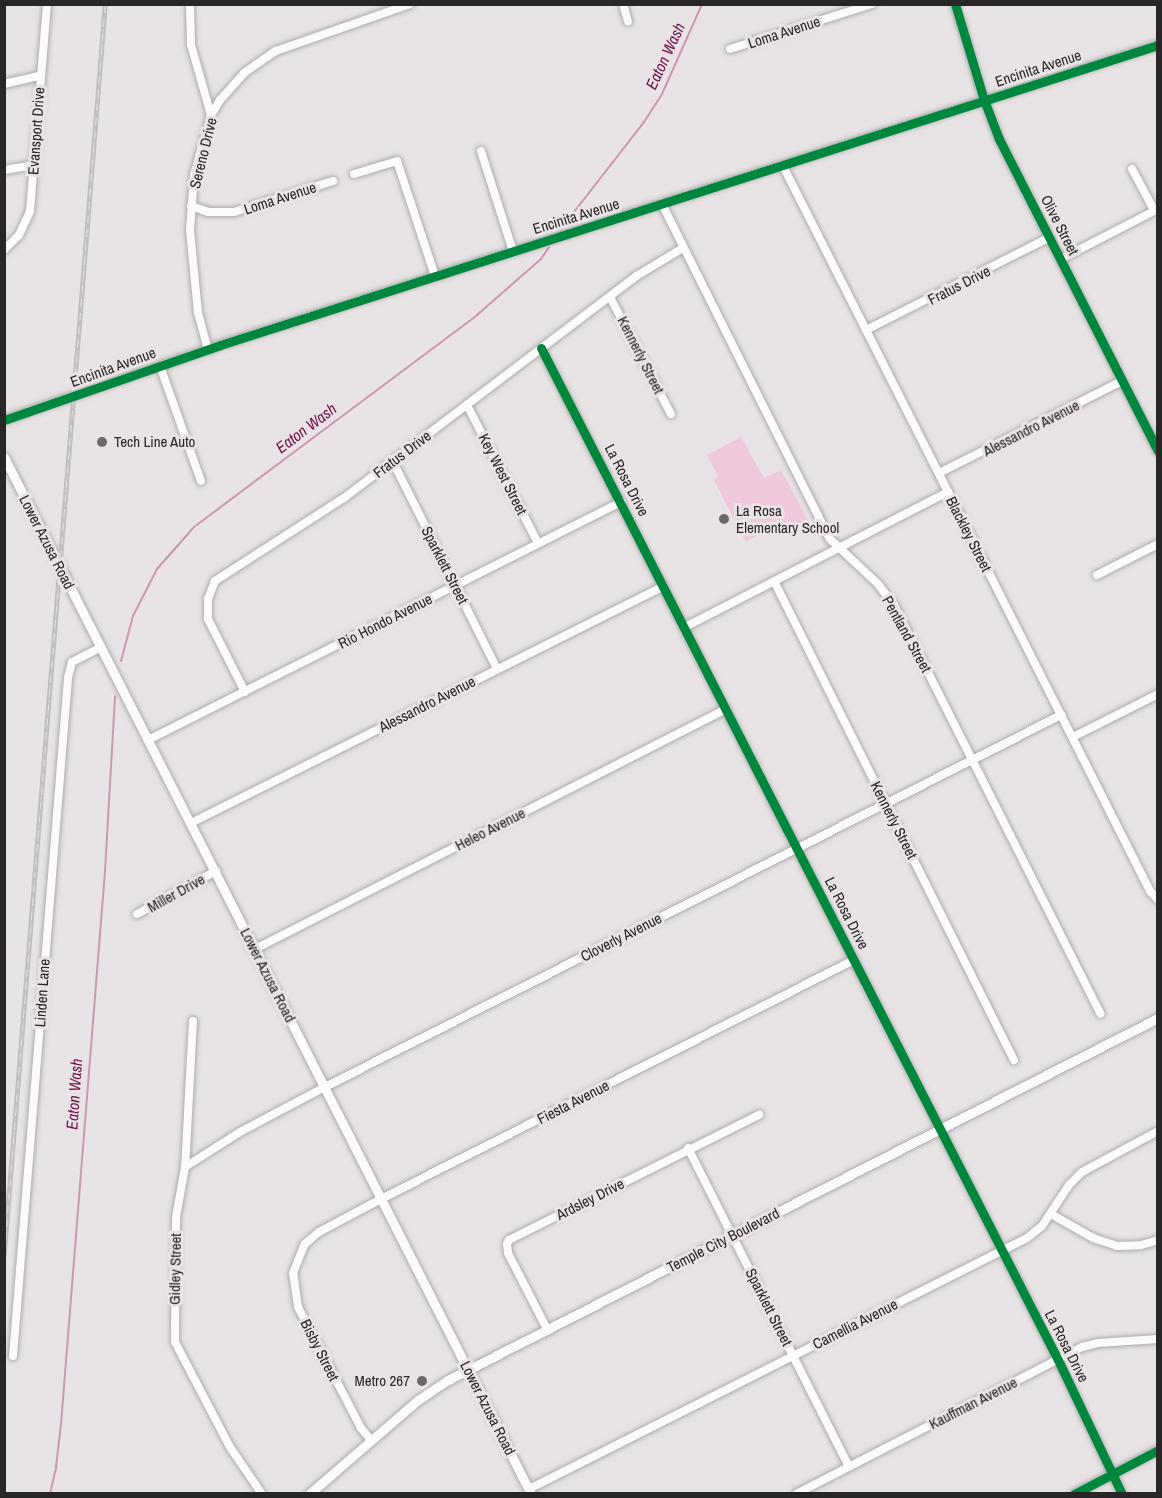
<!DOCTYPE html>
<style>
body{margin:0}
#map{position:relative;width:1162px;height:1498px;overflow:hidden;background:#e8e4e6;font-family:"Archivo Narrow",sans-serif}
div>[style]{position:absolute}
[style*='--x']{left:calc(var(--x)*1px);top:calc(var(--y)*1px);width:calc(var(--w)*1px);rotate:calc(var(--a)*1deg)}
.green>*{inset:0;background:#efc9db}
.stream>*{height:2px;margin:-1px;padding:0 1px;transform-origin:1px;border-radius:1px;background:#cb97b1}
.roads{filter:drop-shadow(0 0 2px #adabac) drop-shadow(0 0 2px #adabac)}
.minor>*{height:8px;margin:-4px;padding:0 4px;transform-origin:4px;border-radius:4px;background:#fcfbfb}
.major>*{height:9px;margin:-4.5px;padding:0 4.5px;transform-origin:4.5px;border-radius:4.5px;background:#fcfbfb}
.rail>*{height:4.5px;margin-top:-2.25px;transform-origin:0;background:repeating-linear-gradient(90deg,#e9e3e5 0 7px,#bfbfbf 0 14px);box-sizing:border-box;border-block:2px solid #bfbfbf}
.cycleway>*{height:9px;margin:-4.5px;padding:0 4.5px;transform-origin:4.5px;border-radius:4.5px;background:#00873e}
.dots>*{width:16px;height:16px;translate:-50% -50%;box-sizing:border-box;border:3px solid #e9e3e5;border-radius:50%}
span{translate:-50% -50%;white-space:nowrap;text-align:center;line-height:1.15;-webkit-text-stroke:6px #e9e3e5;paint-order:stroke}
.street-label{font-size:15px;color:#292627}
.poi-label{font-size:15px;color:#292627}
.left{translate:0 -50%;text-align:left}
.right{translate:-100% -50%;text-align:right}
.water-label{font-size:16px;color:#6c1449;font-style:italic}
.frame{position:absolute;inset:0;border:6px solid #292627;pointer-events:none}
</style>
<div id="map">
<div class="green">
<i style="clip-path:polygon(741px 437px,764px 478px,781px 470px,808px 520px,777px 534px,764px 532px,746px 542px,714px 480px,718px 476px,707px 455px)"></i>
</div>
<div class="stream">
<i style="--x:560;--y:230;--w:137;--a:-52.1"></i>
<i style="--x:644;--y:122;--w:33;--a:-57"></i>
<i style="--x:662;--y:94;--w:98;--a:-66"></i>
<i style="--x:121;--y:661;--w:47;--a:-75.1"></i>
<i style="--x:133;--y:616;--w:53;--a:-62.9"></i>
<i style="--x:157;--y:569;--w:56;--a:-48.6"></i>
<i style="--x:194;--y:527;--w:354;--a:-36.8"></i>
<i style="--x:477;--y:315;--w:85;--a:-41.2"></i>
<i style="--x:541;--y:259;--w:14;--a:-56"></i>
<i style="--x:50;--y:1494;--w:28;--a:-77"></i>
<i style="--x:56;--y:1467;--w:43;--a:-83.4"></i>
<i style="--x:61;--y:1424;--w:555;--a:-85.45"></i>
<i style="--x:105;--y:871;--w:175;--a:-86.7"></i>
</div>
<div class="roads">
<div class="minor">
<i style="--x:190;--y:4;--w:41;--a:88.6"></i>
<i style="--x:191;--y:45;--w:73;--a:74.1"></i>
<i style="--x:623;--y:4;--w:18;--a:74"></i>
<i style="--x:955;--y:4;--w:100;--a:73.2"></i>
<i style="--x:984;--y:100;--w:42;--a:69"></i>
<i style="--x:999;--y:139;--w:350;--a:63"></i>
<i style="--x:730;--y:49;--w:149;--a:-17.6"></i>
<i style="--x:4;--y:84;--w:37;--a:-13"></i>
<i style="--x:481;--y:151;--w:105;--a:72.3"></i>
<i style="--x:783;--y:166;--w:813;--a:63.15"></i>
<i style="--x:1150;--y:891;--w:12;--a:48"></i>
<i style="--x:1132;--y:169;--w:47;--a:61.8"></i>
<i style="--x:4;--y:170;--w:30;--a:-9"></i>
<i style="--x:354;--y:174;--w:45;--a:-16.8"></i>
<i style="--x:397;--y:161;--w:121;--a:71.7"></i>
<i style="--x:662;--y:204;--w:375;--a:63.4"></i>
<i style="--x:830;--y:539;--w:66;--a:43.2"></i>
<i style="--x:878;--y:584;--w:26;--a:53"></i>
<i style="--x:894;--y:605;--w:458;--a:63.2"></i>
<i style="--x:191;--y:206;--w:18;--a:19"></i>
<i style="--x:208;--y:212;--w:26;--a:0"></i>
<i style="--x:234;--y:212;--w:104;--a:-17.4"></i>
<i style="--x:4;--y:250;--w:21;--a:-45"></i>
<i style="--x:19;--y:235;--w:26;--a:-65"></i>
<i style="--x:30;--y:211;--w:208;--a:-85.3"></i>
<i style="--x:1061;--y:259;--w:109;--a:-27.3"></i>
<i style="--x:610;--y:297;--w:132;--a:62.5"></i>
<i style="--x:866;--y:330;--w:206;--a:-26.8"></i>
<i style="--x:541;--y:348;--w:1136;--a:62.94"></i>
<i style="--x:1058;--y:1360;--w:148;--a:64.5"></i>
<i style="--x:208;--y:350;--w:38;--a:-105"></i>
<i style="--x:198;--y:313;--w:83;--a:-95.5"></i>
<i style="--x:190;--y:230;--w:55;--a:-85.8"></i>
<i style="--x:194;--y:175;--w:62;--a:-74.2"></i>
<i style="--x:211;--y:115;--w:17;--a:-59"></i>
<i style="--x:220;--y:100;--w:36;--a:-48"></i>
<i style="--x:244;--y:73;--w:39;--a:-35"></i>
<i style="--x:276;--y:51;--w:142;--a:-19.3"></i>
<i style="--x:160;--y:366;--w:122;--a:70.4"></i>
<i style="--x:467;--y:405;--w:155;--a:62.8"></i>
<i style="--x:4;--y:420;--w:229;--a:-19.1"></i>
<i style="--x:220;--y:345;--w:985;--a:-17.74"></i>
<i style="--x:393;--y:462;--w:232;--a:63.3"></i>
<i style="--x:939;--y:473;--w:205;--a:-26.7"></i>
<i style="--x:1097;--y:575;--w:68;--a:-26.9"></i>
<i style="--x:774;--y:581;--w:536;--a:63.39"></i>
<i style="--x:685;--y:627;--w:296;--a:-27.2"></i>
<i style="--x:245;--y:692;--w:82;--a:-116.9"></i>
<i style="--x:208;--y:619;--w:20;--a:-90"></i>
<i style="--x:208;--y:599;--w:19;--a:-69"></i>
<i style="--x:215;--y:581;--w:153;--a:-32.8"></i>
<i style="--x:344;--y:498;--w:369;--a:-37.2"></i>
<i style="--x:638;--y:275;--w:52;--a:-31"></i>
<i style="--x:1073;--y:737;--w:95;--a:-26.8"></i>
<i style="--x:148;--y:740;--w:530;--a:-26.71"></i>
<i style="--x:191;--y:823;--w:529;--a:-26.61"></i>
<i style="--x:137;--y:914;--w:90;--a:-28.6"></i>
<i style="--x:255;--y:949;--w:529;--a:-27"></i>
<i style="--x:193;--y:1021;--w:146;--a:93.1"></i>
<i style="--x:185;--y:1167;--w:51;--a:100.2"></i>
<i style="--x:176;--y:1217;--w:125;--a:90.5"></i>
<i style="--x:175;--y:1342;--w:119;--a:62.4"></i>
<i style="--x:230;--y:1447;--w:57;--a:55.8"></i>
<i style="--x:688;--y:1148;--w:357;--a:63.2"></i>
<i style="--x:185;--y:1167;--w:65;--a:-32.5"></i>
<i style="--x:240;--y:1132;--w:96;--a:-27.9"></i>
<i style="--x:325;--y:1087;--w:825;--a:-26.81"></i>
<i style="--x:1051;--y:1214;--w:48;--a:29.7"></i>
<i style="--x:1093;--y:1238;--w:25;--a:18"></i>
<i style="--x:1117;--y:1246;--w:24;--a:-2"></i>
<i style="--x:1141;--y:1245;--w:18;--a:-16"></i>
<i style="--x:547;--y:1329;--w:85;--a:-117.2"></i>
<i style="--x:508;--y:1253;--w:9;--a:-96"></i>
<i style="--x:507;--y:1244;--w:4;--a:-63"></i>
<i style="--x:509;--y:1240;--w:280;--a:-26.6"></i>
<i style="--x:13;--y:1356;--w:680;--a:-85.36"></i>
<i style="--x:68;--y:678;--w:16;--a:-76"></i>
<i style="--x:72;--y:662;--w:33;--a:-27"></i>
<i style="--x:371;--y:1440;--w:16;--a:-130"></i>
<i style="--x:361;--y:1428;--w:136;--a:-117.5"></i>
<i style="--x:298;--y:1307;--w:34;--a:-98"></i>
<i style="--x:293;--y:1273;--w:31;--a:-68"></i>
<i style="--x:305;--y:1244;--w:18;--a:-41"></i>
<i style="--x:319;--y:1232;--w:70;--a:-28"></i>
<i style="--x:381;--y:1199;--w:530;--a:-26.81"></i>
<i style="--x:529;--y:1489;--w:558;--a:-26.75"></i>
<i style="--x:1027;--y:1238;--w:19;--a:-39"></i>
<i style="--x:1042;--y:1226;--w:49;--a:-56.6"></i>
<i style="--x:1069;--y:1185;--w:18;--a:-45"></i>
<i style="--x:1082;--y:1172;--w:86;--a:-28.3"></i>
<i style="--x:796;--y:1494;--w:322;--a:-27.2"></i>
<i style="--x:1082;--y:1347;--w:16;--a:-14"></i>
<i style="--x:1098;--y:1343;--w:60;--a:-3.8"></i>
<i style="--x:1074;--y:1494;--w:95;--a:-27.6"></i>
</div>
<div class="major">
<i style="--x:4;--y:457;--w:1163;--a:63.06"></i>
<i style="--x:309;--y:1494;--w:144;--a:-40.8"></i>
<i style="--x:418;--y:1400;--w:36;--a:-34"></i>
<i style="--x:448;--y:1380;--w:797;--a:-27.02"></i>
</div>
</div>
<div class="rail">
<i style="--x:4;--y:1255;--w:1255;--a:-85.38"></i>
</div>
<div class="cycleway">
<i style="--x:955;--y:4;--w:100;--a:73.2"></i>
<i style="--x:984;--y:100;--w:42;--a:69"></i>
<i style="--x:999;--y:139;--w:350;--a:63"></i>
<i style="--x:541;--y:348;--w:1136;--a:62.94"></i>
<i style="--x:1058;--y:1360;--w:148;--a:64.5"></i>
<i style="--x:4;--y:420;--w:229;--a:-19.1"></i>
<i style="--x:220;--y:345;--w:985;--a:-17.74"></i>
<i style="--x:1074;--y:1494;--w:95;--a:-27.6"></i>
</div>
<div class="dots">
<i style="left:102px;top:442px;background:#6c686a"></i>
<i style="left:724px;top:519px;background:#6c686a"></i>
<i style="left:422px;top:1381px;background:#6c686a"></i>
</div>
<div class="street-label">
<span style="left:784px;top:32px;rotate:-18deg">Loma Avenue</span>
<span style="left:1038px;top:68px;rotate:-18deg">Encinita Avenue</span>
<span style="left:36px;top:131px;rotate:-86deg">Evansport Drive</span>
<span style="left:203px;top:153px;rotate:-76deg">Sereno Drive</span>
<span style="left:280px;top:198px;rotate:-18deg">Loma Avenue</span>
<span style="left:576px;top:216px;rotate:-17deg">Encinita Avenue</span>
<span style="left:1060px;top:225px;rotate:63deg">Olive Street</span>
<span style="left:959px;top:285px;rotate:-27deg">Fratus Drive</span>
<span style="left:641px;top:355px;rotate:63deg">Kennerly Street</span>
<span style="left:113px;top:367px;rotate:-20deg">Encinita Avenue</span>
<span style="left:1031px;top:428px;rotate:-27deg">Alessandro Avenue</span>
<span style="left:402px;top:454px;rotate:-37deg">Fratus Drive</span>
<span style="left:503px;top:474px;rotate:63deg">Key West Street</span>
<span style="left:627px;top:480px;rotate:63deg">La Rosa Drive</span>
<span style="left:969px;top:534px;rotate:63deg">Blackley Street</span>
<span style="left:47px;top:542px;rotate:63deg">Lower Azusa Road</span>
<span style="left:445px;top:565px;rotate:63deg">Sparklett Street</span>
<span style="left:385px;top:621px;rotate:-27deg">Rio Hondo Avenue</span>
<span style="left:907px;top:634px;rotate:61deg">Pentland Street</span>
<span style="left:427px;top:704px;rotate:-27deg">Alessandro Avenue</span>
<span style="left:894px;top:820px;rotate:63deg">Kennerly Street</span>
<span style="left:490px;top:829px;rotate:-27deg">Heleo Avenue</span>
<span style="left:176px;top:893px;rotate:-29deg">Miller Drive</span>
<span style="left:847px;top:913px;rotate:63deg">La Rosa Drive</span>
<span style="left:621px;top:937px;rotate:-27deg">Cloverly Avenue</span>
<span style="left:268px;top:975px;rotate:63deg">Lower Azusa Road</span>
<span style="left:42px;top:993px;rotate:-86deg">Linden Lane</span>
<span style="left:573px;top:1102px;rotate:-27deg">Fiesta Avenue</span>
<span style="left:590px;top:1199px;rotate:-27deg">Ardsley Drive</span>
<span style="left:723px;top:1240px;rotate:-27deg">Temple City Boulevard</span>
<span style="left:175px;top:1269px;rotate:-89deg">Gidley Street</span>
<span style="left:769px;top:1307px;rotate:63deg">Sparklett Street</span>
<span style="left:855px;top:1324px;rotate:-27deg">Camellia Avenue</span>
<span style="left:1067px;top:1346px;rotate:63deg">La Rosa Drive</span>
<span style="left:320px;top:1350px;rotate:63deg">Bisby Street</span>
<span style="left:973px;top:1403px;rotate:-27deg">Kauffman Avenue</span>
<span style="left:488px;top:1408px;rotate:63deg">Lower Azusa Road</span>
</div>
<div class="poi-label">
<span class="left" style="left:114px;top:442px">Tech Line Auto</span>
<span class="left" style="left:736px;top:519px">La Rosa<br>Elementary School</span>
<span class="right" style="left:410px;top:1381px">Metro 267</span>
</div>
<div class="water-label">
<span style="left:665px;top:56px;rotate:-65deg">Eaton Wash</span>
<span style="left:306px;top:428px;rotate:-37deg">Eaton Wash</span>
<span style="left:74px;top:1094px;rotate:-86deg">Eaton Wash</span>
</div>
<div class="frame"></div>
</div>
